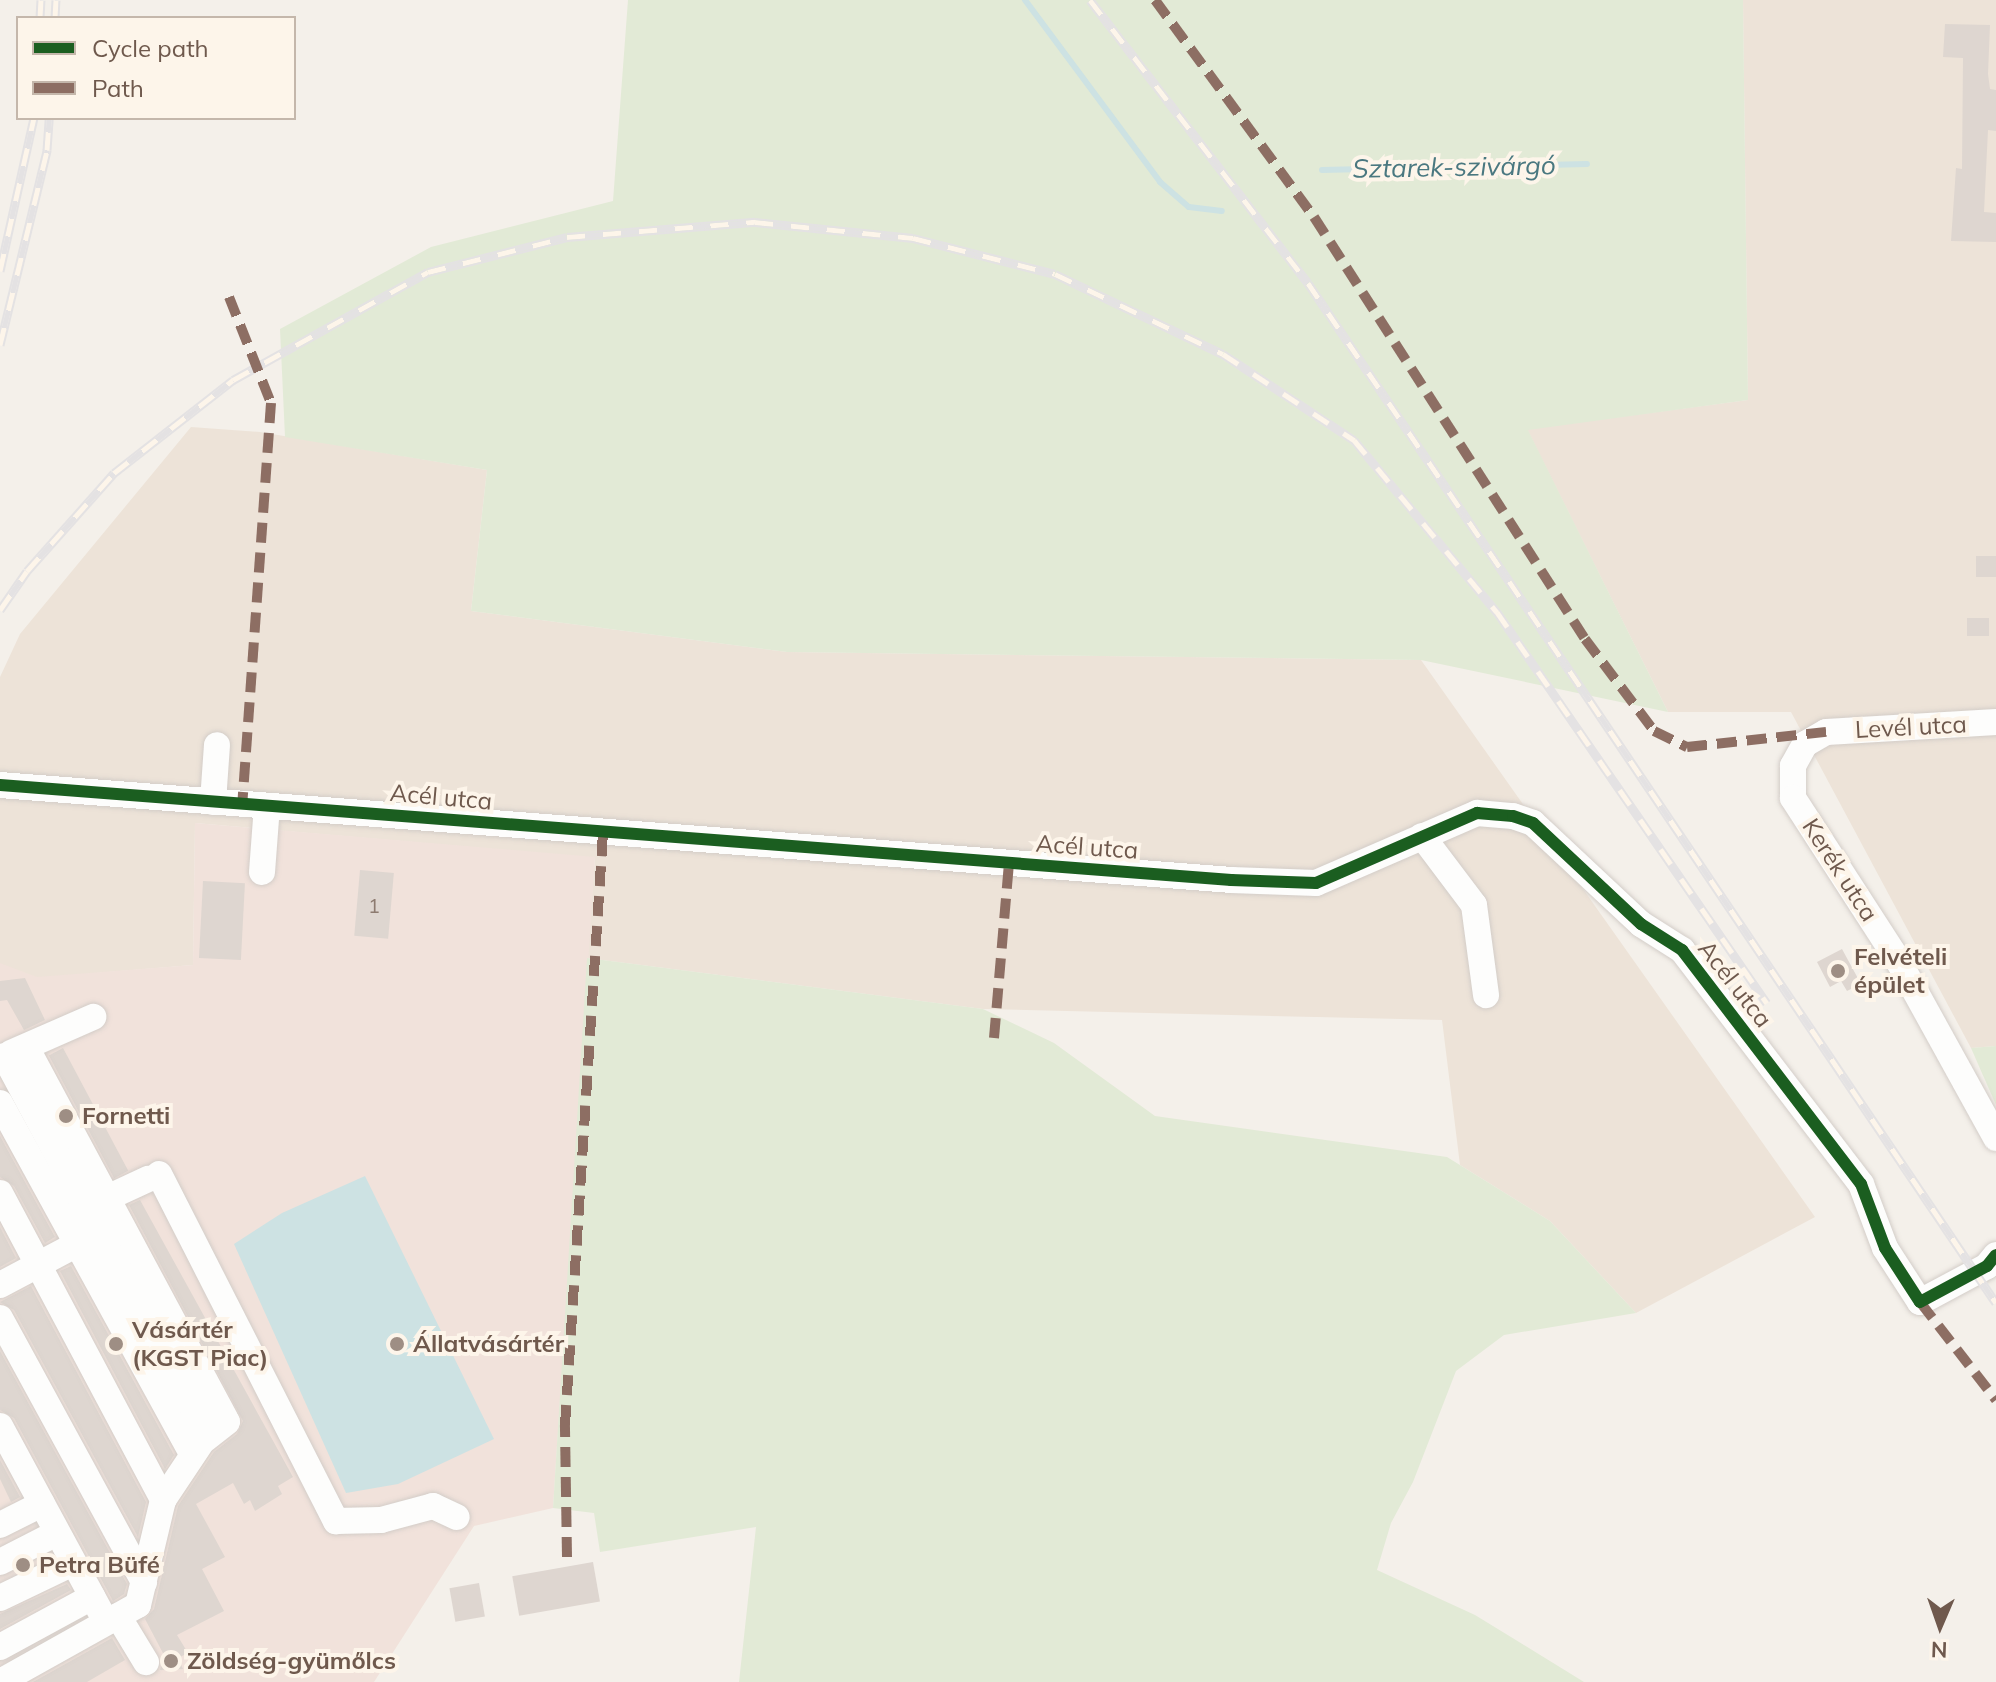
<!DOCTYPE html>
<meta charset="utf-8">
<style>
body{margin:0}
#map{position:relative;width:1996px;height:1682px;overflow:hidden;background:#f4f0ea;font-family:Mulish,sans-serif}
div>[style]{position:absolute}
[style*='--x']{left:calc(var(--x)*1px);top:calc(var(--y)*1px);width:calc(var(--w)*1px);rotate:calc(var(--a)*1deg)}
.residential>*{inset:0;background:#ede3d8}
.commercial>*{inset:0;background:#f1e2db}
.green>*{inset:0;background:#e2ead6}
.water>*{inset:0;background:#cde2e3}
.stream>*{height:6px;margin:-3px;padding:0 3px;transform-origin:3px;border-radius:3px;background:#cde2e3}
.building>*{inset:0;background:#ded6d0;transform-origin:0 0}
.roads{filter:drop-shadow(0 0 2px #d3cdc8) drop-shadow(0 0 2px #d3cdc8)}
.minor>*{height:26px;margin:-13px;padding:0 13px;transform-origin:13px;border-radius:13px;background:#fdfdfc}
.rail>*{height:9px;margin-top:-4.5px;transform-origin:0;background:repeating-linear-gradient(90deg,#fdf5ea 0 18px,#e4e2e3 0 36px);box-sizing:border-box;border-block:2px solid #e4e2e3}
.quiet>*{height:10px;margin-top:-5px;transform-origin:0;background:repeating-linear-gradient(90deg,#8d6e63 0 20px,transparent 0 30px)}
.cycleway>*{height:12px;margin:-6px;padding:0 6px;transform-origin:6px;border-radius:6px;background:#1b5e20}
.dots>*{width:22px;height:22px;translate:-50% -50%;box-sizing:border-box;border:4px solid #fdf5ea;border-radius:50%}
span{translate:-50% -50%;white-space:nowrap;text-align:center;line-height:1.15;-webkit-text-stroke:8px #fdf5ea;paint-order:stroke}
.number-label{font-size:20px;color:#8d7b70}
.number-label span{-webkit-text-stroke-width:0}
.street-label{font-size:24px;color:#6f594d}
.poi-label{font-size:24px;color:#6f594d;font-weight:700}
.left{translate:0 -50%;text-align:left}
.water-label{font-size:26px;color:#4a7880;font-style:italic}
.legend{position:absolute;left:16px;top:16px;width:280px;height:104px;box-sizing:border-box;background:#fdf5ea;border:2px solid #c4b7ab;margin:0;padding:10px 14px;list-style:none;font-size:24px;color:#6f594d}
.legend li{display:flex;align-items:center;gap:16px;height:40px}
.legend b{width:40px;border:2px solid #c4b7ab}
.north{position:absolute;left:1900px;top:1586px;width:80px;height:80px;-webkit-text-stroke:6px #fdf5ea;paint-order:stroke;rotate:182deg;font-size:22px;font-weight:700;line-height:32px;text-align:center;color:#6f594d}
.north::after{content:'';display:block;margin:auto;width:28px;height:36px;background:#6f594d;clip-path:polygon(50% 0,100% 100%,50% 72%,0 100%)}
</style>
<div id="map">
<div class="residential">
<i style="clip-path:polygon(1743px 0,1996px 0,1996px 1046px,1971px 1048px,1791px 712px,1668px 712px,1527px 429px,1748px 400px)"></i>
<i style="clip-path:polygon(191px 427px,260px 432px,487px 470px,471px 611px,787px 652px,1421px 660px,1815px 1217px,1636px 1313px,1550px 1221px,1460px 1165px,1442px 1020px,983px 1009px,587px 958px,595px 858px,195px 823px,193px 965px,0 981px,0 677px,20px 634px)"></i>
</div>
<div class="commercial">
<i style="clip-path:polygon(195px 823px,595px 857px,553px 1508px,474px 1526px,374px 1682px,0 1682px,0 963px,37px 977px,193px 965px)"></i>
</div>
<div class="green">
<i style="clip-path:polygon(628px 0,1743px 0,1748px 400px,1528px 430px,1668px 712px,1421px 660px,787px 652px,471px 611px,487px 470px,285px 437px,280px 329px,431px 247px,613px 201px)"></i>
<i style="clip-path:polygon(587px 958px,983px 1009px,1054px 1043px,1155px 1116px,1447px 1157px,1550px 1221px,1636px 1313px,1504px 1335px,1456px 1371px,1413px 1482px,1391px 1523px,1377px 1570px,1475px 1615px,1584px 1682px,739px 1682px,756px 1527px,600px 1552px,594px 1513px,553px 1508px)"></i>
<i style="clip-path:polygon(1996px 1046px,1996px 1105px,1971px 1048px)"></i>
</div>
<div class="water">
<i style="clip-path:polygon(365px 1176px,494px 1439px,398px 1484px,346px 1493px,234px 1244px,282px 1213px)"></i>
</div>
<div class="stream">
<i style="--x:1025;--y:0;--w:227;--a:53.4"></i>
<i style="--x:1160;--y:182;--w:38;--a:41"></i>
<i style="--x:1189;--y:207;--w:33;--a:7"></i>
<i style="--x:1322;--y:170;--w:265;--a:-1.3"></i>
</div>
<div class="building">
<i style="clip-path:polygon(1945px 24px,1990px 25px,1988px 74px,1990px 89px,1996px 90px,1996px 131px,1988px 130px,1984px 212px,1996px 213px,1996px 242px,1951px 241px,1956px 168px,1962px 169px,1963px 58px,1943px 57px)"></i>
<i style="left:1976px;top:556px;width:20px;height:21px"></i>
<i style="left:1967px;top:618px;width:22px;height:18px"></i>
<i style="left:360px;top:870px;width:34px;height:66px;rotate:5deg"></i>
<i style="left:203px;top:881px;width:42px;height:77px;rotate:3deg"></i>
<i style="clip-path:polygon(1842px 949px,1861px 984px,1847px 991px,1841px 981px,1830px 987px,1817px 962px)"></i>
<i style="clip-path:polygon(25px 978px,45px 1020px,24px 1030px,7px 1000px,0 1001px,0 981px)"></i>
<i style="left:63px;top:1048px;width:139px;height:16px;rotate:62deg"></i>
<i style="clip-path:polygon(0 1136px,55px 1237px,45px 1243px,14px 1186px,0 1177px)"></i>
<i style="clip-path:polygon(140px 1200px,293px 1477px,278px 1486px,282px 1494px,255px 1511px,250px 1500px,244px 1504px,233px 1483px,196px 1504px,225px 1557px,202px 1569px,224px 1611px,177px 1635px,188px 1653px,178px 1658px,183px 1669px,160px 1670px,164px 1655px,145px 1619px,154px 1609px,178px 1506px,214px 1452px,237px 1434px,243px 1421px,129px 1205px)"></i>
<i style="clip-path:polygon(0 1227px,16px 1258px,0 1267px)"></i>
<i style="clip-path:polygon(71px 1266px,174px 1455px,165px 1469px,60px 1271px)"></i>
<i style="clip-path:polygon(31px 1286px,146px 1502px,138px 1537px,14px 1310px,0 1302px)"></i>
<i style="clip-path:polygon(0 1351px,127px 1584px,124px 1594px,113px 1601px,14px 1418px,0 1410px)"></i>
<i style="clip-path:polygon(0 1460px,20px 1497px,11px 1502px,0 1479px)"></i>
<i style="left:593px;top:1562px;width:40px;height:82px;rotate:80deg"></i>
<i style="left:479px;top:1583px;width:34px;height:30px;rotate:80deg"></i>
<i style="clip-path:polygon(67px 1584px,71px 1590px,0 1629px,0 1614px)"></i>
<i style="clip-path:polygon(112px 1638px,125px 1660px,87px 1682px,33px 1682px)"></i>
</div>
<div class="roads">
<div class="minor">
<i style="--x:1996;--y:722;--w:170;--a:176.6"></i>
<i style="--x:1826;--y:732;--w:24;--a:150"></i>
<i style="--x:1805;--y:744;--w:25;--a:119"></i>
<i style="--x:1793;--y:766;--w:32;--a:90"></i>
<i style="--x:1793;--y:798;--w:195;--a:57.1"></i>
<i style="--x:1899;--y:962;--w:201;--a:61.1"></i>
<i style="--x:0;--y:785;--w:1235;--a:4.41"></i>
<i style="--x:1231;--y:880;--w:85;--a:2"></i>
<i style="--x:1316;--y:883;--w:176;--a:-23.5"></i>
<i style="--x:1477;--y:813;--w:36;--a:5"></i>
<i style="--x:1513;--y:816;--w:21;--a:19"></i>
<i style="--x:1533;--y:823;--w:148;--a:43.1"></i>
<i style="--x:1641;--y:924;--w:49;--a:32.4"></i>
<i style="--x:1682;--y:950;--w:295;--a:52.6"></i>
<i style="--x:1861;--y:1184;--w:68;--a:69.4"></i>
<i style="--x:1885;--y:1248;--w:64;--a:57.1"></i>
<i style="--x:1920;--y:1302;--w:76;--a:-28.2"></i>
<i style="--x:1987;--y:1266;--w:14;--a:-51"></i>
<i style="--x:213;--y:802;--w:57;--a:-86"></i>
<i style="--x:1422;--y:836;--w:86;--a:53"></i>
<i style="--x:1474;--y:905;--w:91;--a:82.4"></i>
<i style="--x:262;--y:872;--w:66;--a:-85.7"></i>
<i style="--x:26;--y:1047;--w:425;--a:61.8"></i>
<i style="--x:227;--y:1422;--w:28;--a:142"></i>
<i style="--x:11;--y:1053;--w:90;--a:-23.7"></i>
<i style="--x:0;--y:1103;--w:400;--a:61.3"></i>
<i style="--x:159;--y:1174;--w:390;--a:63"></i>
<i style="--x:336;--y:1521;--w:45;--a:-1.3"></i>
<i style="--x:381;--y:1520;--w:54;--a:-15.1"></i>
<i style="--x:433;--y:1506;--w:26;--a:25"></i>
<i style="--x:0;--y:1193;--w:348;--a:62"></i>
<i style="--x:92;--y:1205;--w:62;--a:-24.9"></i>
<i style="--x:0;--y:1285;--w:87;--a:-28"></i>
<i style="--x:0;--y:1318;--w:301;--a:61.4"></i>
<i style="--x:0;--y:1426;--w:223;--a:61.6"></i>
<i style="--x:0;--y:1525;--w:47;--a:-26.6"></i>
<i style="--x:0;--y:1562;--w:64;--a:-27"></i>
<i style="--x:0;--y:1598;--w:81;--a:-25.6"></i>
<i style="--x:118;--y:1616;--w:54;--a:58.7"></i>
<i style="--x:0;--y:1647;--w:105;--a:-28.5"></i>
<i style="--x:0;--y:1682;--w:158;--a:-29.2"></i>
<i style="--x:138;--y:1605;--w:108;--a:-76.6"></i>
<i style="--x:163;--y:1500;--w:79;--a:-56.3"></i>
<i style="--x:207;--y:1434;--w:429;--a:-118.2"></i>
</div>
</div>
<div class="rail">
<i style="--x:1090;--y:0;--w:357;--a:52.4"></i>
<i style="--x:1308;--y:283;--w:1230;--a:56"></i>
<i style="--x:40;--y:18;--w:18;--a:-87"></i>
<i style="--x:55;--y:18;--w:18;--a:-87"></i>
<i style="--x:0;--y:271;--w:157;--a:-77.5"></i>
<i style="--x:0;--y:345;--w:201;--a:-76.4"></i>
<i style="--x:47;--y:150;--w:32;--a:-86"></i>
<i style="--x:0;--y:610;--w:47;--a:-55.3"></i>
<i style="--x:27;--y:571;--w:131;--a:-48.4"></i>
<i style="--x:114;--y:473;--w:151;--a:-38"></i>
<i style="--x:233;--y:380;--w:223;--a:-29"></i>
<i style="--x:428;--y:272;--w:143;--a:-14.1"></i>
<i style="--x:567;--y:237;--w:189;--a:-4.6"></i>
<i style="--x:755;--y:222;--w:159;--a:5.8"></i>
<i style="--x:913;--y:238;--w:146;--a:14.2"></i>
<i style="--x:1055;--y:274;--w:186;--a:25.5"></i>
<i style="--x:1223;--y:354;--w:157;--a:33.3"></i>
<i style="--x:1354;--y:440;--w:224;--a:50.3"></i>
<i style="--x:1497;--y:612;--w:475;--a:55.4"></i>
</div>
<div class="quiet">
<i style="--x:1155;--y:0;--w:269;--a:53.8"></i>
<i style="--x:1314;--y:217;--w:502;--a:57.29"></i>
<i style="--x:1585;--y:639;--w:115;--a:53.1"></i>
<i style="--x:1654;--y:731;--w:37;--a:26"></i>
<i style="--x:1687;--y:747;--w:140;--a:-6.2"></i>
<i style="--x:229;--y:297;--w:114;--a:68.4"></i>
<i style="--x:271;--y:403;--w:402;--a:94.1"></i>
<i style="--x:994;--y:1038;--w:175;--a:-85.1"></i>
<i style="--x:1920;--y:1302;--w:124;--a:52.2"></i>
<i style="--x:567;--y:1557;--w:132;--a:-90.9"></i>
<i style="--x:565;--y:1425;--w:594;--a:-86.33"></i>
</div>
<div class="cycleway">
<i style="--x:0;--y:785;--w:1235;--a:4.41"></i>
<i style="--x:1231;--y:880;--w:85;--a:2"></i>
<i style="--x:1316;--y:883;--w:176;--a:-23.5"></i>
<i style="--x:1477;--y:813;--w:36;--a:5"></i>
<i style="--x:1513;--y:816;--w:21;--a:19"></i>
<i style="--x:1533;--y:823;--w:148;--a:43.1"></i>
<i style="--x:1641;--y:924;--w:49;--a:32.4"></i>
<i style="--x:1682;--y:950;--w:295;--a:52.6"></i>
<i style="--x:1861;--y:1184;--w:68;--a:69.4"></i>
<i style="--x:1885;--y:1248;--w:64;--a:57.1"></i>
<i style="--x:1920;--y:1302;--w:76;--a:-28.2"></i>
<i style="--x:1987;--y:1266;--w:14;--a:-51"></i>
</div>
<div class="dots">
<i style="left:1838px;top:971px;background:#9e8e84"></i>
<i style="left:66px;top:1116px;background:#9e8e84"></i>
<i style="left:116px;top:1344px;background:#9e8e84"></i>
<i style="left:397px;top:1344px;background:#9e8e84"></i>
<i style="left:23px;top:1565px;background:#9e8e84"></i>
<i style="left:171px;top:1661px;background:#9e8e84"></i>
</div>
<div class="number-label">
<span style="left:374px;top:905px">1</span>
</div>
<div class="street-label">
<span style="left:1911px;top:727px;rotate:-3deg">Levél utca</span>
<span style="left:441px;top:797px;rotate:5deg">Acél utca</span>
<span style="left:1087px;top:847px;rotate:4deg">Acél utca</span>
<span style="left:1840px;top:870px;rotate:57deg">Kerék utca</span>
<span style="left:1735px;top:984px;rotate:52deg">Acél utca</span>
</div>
<div class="poi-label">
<span class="left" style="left:1854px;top:971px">Felvételi<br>épület</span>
<span class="left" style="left:82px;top:1116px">Fornetti</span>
<span class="left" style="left:132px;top:1344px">Vásártér<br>(KGST Piac)</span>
<span class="left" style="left:413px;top:1344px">Állatvásártér</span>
<span class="left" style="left:39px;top:1565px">Petra Büfé</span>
<span class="left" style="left:187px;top:1661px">Zöldség-gyümőlcs</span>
</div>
<div class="water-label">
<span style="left:1454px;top:167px;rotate:-1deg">Sztarek-szivárgó</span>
</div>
<ul class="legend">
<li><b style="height:10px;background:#1b5e20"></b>Cycle path</li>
<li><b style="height:10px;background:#8d6e63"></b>Path</li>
</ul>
<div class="north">N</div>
</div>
